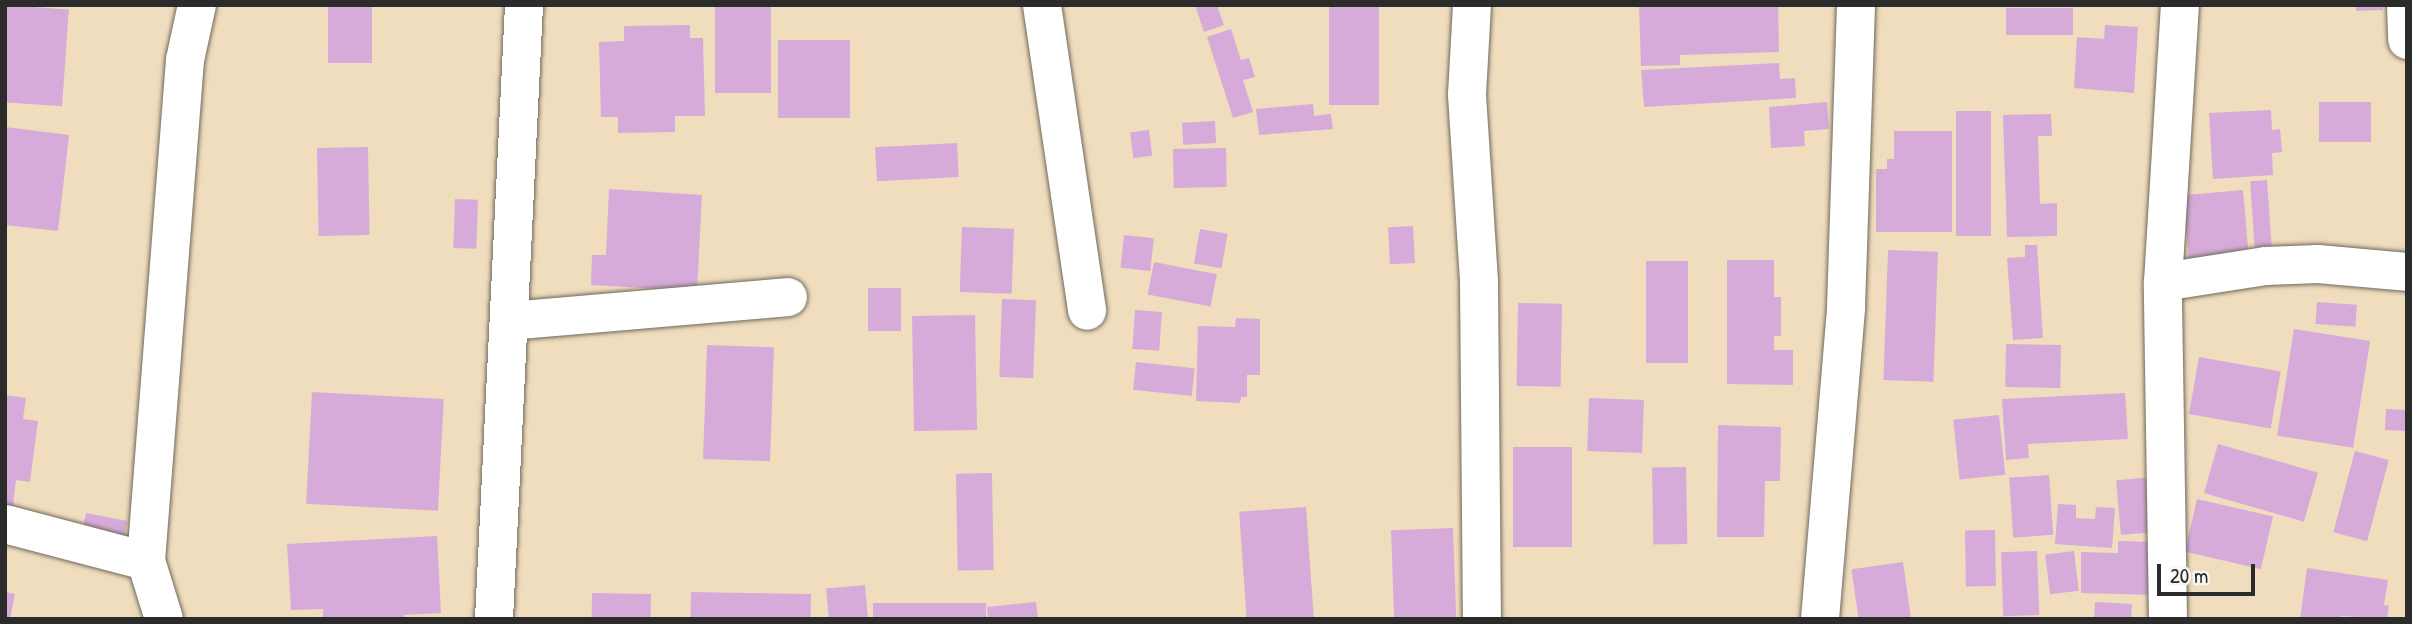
<!DOCTYPE html>
<style>
body{margin:0}
#map{position:relative;width:2412px;height:624px;overflow:hidden;background:#f0ddbd;font-family:"Patrick Hand",sans-serif}
div>[style]{position:absolute}
[style*='--x']{left:calc(var(--x)*1px);top:calc(var(--y)*1px);width:calc(var(--w)*1px);rotate:calc(var(--a)*1deg)}
.building>*{inset:0;background:#d6abda;transform-origin:0 0}
.roads{filter:drop-shadow(0 0 2px #70695e) drop-shadow(0 0 2px #70695e)}
.minor>*{height:38px;margin:-19px;padding:0 19px;transform-origin:19px;border-radius:19px;background:#fff}
span{translate:-50% -50%;white-space:nowrap;text-align:center;line-height:1.15;-webkit-text-stroke:7px #f6f6f2;paint-order:stroke}
.frame{position:absolute;inset:0;border:7px solid #2b2b2b;pointer-events:none}
.scale{position:absolute;left:2157px;top:564px;width:98px;height:32px;box-sizing:border-box;border:4px solid #2b2b2b;border-top:0;padding-left:9px;font-size:21px;line-height:24px;white-space:nowrap;color:#2b2b2b;-webkit-text-stroke:5px #f6f6f2;paint-order:stroke}
</style>
<div id="map">
<div class="building">
<i style="left:5px;top:5px;width:64px;height:97px;rotate:4deg"></i>
<i style="left:328px;top:5px;width:44px;height:58px"></i>
<i style="left:715px;top:5px;width:56px;height:88px"></i>
<i style="clip-path:polygon(1195px 5px,1217px 5px,1224px 25px,1204px 32px)"></i>
<i style="left:1329px;top:5px;width:50px;height:100px"></i>
<i style="clip-path:polygon(1639px 5px,1778px 5px,1779px 52px,1680px 55px,1680px 65px,1641px 66px)"></i>
<i style="clip-path:polygon(2356px 5px,2383px 5px,2383px 10px,2356px 11px)"></i>
<i style="left:2006px;top:8px;width:67px;height:27px"></i>
<i style="clip-path:polygon(690px 25px,690px 38px,703px 38px,705px 116px,675px 116px,675px 132px,618px 133px,618px 117px,601px 117px,599px 42px,624px 41px,624px 26px)"></i>
<i style="clip-path:polygon(2105px 25px,2138px 27px,2134px 93px,2074px 88px,2077px 37px,2104px 39px)"></i>
<i style="clip-path:polygon(1231px 29px,1241px 60px,1249px 58px,1255px 77px,1243px 80px,1253px 112px,1233px 118px,1207px 37px)"></i>
<i style="left:778px;top:40px;width:72px;height:78px"></i>
<i style="clip-path:polygon(1779px 63px,1780px 79px,1795px 78px,1796px 98px,1644px 107px,1641px 70px)"></i>
<i style="clip-path:polygon(1827px 102px,1829px 129px,1804px 131px,1805px 146px,1771px 148px,1769px 107px)"></i>
<i style="left:2319px;top:102px;width:52px;height:40px"></i>
<i style="clip-path:polygon(1313px 104px,1314px 116px,1331px 114px,1333px 129px,1259px 135px,1256px 109px)"></i>
<i style="clip-path:polygon(2271px 110px,2272px 130px,2280px 129px,2282px 152px,2272px 153px,2273px 175px,2213px 179px,2209px 113px)"></i>
<i style="left:1956px;top:111px;width:35px;height:125px"></i>
<i style="clip-path:polygon(2051px 114px,2052px 136px,2038px 136px,2040px 204px,2057px 203px,2057px 236px,2007px 237px,2003px 115px)"></i>
<i style="left:1215px;top:121px;width:22px;height:33px;rotate:87deg"></i>
<i style="clip-path:polygon(5px 127px,69px 135px,58px 231px,5px 225px)"></i>
<i style="left:1149px;top:130px;width:26px;height:19px;rotate:83deg"></i>
<i style="clip-path:polygon(1894px 131px,1952px 131px,1952px 232px,1876px 232px,1876px 169px,1887px 169px,1887px 159px,1894px 159px)"></i>
<i style="left:957px;top:143px;width:34px;height:82px;rotate:87deg"></i>
<i style="left:368px;top:147px;width:88px;height:51px;rotate:89deg"></i>
<i style="left:1226px;top:148px;width:39px;height:53px;rotate:89deg"></i>
<i style="left:2267px;top:180px;width:66px;height:17px;rotate:86deg"></i>
<i style="clip-path:polygon(609px 189px,702px 195px,697px 291px,591px 285px,592px 255px,606px 255px)"></i>
<i style="left:2243px;top:190px;width:72px;height:60px;rotate:85deg"></i>
<i style="left:455px;top:199px;width:23px;height:49px;rotate:2deg"></i>
<i style="left:1413px;top:226px;width:37px;height:25px;rotate:87deg"></i>
<i style="left:962px;top:227px;width:52px;height:65px;rotate:2deg"></i>
<i style="left:1200px;top:229px;width:28px;height:35px;rotate:10deg"></i>
<i style="left:1124px;top:235px;width:30px;height:33px;rotate:6deg"></i>
<i style="clip-path:polygon(2025px 245px,2037px 245px,2043px 338px,2013px 340px,2007px 258px,2025px 257px)"></i>
<i style="left:1888px;top:250px;width:50px;height:130px;rotate:2deg"></i>
<i style="clip-path:polygon(1727px 260px,1774px 260px,1774px 297px,1781px 297px,1781px 336px,1774px 336px,1774px 350px,1793px 350px,1793px 385px,1727px 384px)"></i>
<i style="left:1646px;top:261px;width:42px;height:102px"></i>
<i style="left:1154px;top:262px;width:64px;height:33px;rotate:11deg"></i>
<i style="left:868px;top:288px;width:33px;height:43px"></i>
<i style="left:1002px;top:299px;width:34px;height:78px;rotate:2deg"></i>
<i style="left:2317px;top:302px;width:40px;height:22px;rotate:4deg"></i>
<i style="left:1518px;top:303px;width:44px;height:83px;rotate:1deg"></i>
<i style="left:1135px;top:310px;width:27px;height:39px;rotate:4deg"></i>
<i style="left:975px;top:315px;width:115px;height:63px;rotate:89deg"></i>
<i style="clip-path:polygon(1236px 318px,1260px 319px,1260px 375px,1247px 375px,1247px 397px,1241px 397px,1240px 403px,1196px 401px,1198px 326px,1235px 327px)"></i>
<i style="left:2294px;top:329px;width:77px;height:108px;rotate:9deg"></i>
<i style="left:2006px;top:344px;width:55px;height:43px;rotate:1deg"></i>
<i style="left:707px;top:345px;width:67px;height:114px;rotate:2deg"></i>
<i style="left:2199px;top:357px;width:83px;height:58px;rotate:10deg"></i>
<i style="left:1136px;top:362px;width:59px;height:28px;rotate:6deg"></i>
<i style="left:312px;top:392px;width:132px;height:112px;rotate:3deg"></i>
<i style="clip-path:polygon(2125px 393px,2128px 439px,2028px 444px,2029px 458px,2006px 460px,2002px 399px)"></i>
<i style="clip-path:polygon(5px 395px,26px 398px,23px 419px,38px 421px,30px 482px,16px 480px,12px 513px,5px 512px)"></i>
<i style="left:1589px;top:398px;width:55px;height:53px;rotate:2deg"></i>
<i style="left:2386px;top:409px;width:21px;height:21px;rotate:3deg"></i>
<i style="left:1999px;top:415px;width:60px;height:46px;rotate:84deg"></i>
<i style="clip-path:polygon(1718px 425px,1781px 427px,1780px 481px,1765px 481px,1764px 537px,1717px 537px)"></i>
<i style="left:2218px;top:444px;width:104px;height:51px;rotate:16deg"></i>
<i style="left:1513px;top:447px;width:59px;height:100px"></i>
<i style="left:2355px;top:451px;width:35px;height:84px;rotate:15deg"></i>
<i style="left:1686px;top:467px;width:77px;height:34px;rotate:89deg"></i>
<i style="left:992px;top:473px;width:97px;height:36px;rotate:89deg"></i>
<i style="left:2049px;top:475px;width:60px;height:40px;rotate:86deg"></i>
<i style="left:2154px;top:477px;width:55px;height:38px;rotate:85deg"></i>
<i style="left:2197px;top:499px;width:78px;height:54px;rotate:13deg"></i>
<i style="clip-path:polygon(2058px 504px,2076px 505px,2076px 518px,2095px 519px,2096px 507px,2115px 508px,2112px 548px,2055px 544px)"></i>
<i style="left:1306px;top:507px;width:112px;height:67px;rotate:86deg"></i>
<i style="left:86px;top:513px;width:42px;height:22px;rotate:11deg"></i>
<i style="left:1453px;top:528px;width:91px;height:62px;rotate:88deg"></i>
<i style="left:1995px;top:530px;width:56px;height:30px;rotate:89deg"></i>
<i style="clip-path:polygon(437px 536px,441px 613px,404px 615px,405px 619px,323px 619px,323px 609px,291px 610px,287px 544px)"></i>
<i style="clip-path:polygon(2118px 541px,2157px 542px,2156px 595px,2081px 593px,2081px 552px,2118px 553px)"></i>
<i style="left:2037px;top:551px;width:64px;height:36px;rotate:88deg"></i>
<i style="left:2074px;top:551px;width:40px;height:29px;rotate:83deg"></i>
<i style="left:1903px;top:562px;width:58px;height:52px;rotate:82deg"></i>
<i style="clip-path:polygon(2307px 568px,2388px 580px,2384px 605px,2389px 606px,2387px 619px,2341px 616px,2340px 619px,2300px 619px)"></i>
<i style="left:865px;top:585px;width:34px;height:39px;rotate:85deg"></i>
<i style="clip-path:polygon(5px 592px,15px 594px,10px 619px,5px 619px)"></i>
<i style="left:691px;top:592px;width:120px;height:27px;rotate:1deg"></i>
<i style="left:592px;top:593px;width:59px;height:26px;rotate:1deg"></i>
<i style="clip-path:polygon(1036px 602px,1038px 619px,988px 619px,987px 607px)"></i>
<i style="left:2095px;top:602px;width:37px;height:17px;rotate:3deg"></i>
<i style="left:986px;top:603px;width:16px;height:113px;rotate:90deg"></i>
</div>
<div class="roads">
<div class="minor">
<i style="--x:1042;--y:5;--w:309;--a:81.6"></i>
<i style="--x:1472;--y:5;--w:90;--a:93.2"></i>
<i style="--x:1467;--y:95;--w:188;--a:86.3"></i>
<i style="--x:1479;--y:283;--w:336;--a:89.5"></i>
<i style="--x:2406;--y:5;--w:35;--a:88"></i>
<i style="--x:2163;--y:282;--w:104;--a:-8.8"></i>
<i style="--x:2266;--y:266;--w:52;--a:-2.2"></i>
<i style="--x:2318;--y:264;--w:89;--a:5.1"></i>
<i style="--x:509;--y:321;--w:280;--a:-4.9"></i>
<i style="--x:5;--y:524;--w:146;--a:14.7"></i>
<i style="--x:164;--y:619;--w:61;--a:-107.2"></i>
<i style="--x:146;--y:561;--w:503;--a:-85.55"></i>
<i style="--x:185;--y:60;--w:56;--a:-77.7"></i>
<i style="--x:494;--y:619;--w:615;--a:-87.2"></i>
<i style="--x:1820;--y:619;--w:313;--a:-85.2"></i>
<i style="--x:1846;--y:307;--w:302;--a:-88.1"></i>
<i style="--x:2168;--y:619;--w:337;--a:-90.9"></i>
<i style="--x:2163;--y:282;--w:278;--a:-86.5"></i>
</div>
</div>
<div class="frame"></div>
<div class="scale">20 m</div>
</div>
